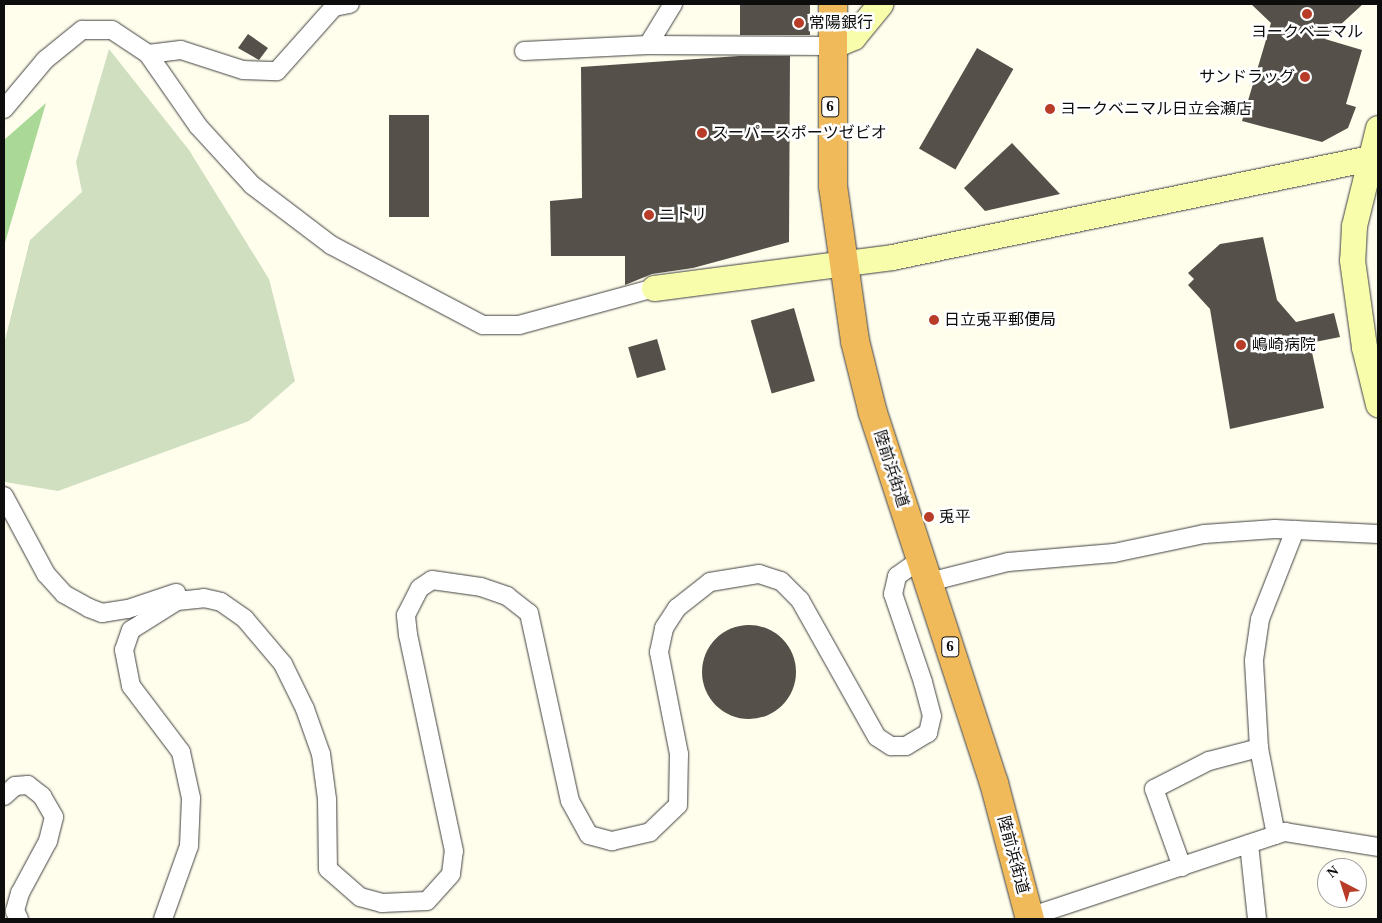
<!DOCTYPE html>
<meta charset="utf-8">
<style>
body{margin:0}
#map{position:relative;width:1382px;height:923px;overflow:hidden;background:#fffeed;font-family:"Times New Roman","Noto Sans JP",serif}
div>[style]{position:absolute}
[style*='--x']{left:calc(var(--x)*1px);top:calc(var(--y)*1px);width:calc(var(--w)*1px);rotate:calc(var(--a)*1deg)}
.forest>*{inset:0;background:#a9d897}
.cemetery>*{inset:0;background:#cfdfbf}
.building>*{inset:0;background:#555049;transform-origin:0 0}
.round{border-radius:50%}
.roads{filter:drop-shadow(0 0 1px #404040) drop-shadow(0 0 1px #404040)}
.street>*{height:18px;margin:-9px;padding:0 9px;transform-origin:9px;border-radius:9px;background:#fff}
.secondary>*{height:25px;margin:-12.5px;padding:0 12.5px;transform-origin:12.5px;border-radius:12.5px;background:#f7fdaa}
.highway>*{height:28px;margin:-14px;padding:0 14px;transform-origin:14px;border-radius:14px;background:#f0b959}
.dots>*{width:14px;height:14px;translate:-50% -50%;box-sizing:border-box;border:2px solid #fff;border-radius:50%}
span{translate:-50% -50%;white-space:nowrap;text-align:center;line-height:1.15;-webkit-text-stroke:5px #fff;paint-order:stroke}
.shield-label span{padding:1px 4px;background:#fff;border:1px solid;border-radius:4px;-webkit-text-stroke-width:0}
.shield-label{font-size:15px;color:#0d0d0d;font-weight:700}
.poi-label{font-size:16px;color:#0d0d0d}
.left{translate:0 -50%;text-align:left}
.right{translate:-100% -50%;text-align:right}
.street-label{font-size:16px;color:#0d0d0d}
.frame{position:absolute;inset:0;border:5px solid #0d0d0d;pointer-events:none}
.north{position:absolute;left:1317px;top:858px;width:50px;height:50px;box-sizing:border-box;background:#fff;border:1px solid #9e9e9e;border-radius:50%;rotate:320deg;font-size:14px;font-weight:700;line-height:20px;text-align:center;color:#0d0d0d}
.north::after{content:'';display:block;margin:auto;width:18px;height:22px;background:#b93c28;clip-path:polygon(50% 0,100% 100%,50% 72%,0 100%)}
</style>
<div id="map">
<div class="forest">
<i style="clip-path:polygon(46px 103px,4px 246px,4px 140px)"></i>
</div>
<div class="cemetery">
<i style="clip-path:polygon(109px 49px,189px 150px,269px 279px,295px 381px,249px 421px,58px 491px,5px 482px,4px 344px,30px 240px,82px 192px,76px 162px)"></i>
</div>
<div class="building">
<i style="left:740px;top:4px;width:70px;height:31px"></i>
<i style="clip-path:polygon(1251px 4px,1363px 4px,1325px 39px,1362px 50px,1346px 104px,1356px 107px,1348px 128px,1322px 142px,1242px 121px,1271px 23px)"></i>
<i style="clip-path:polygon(248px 34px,268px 48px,259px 60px,238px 48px)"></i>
<i style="left:977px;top:48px;width:42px;height:116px;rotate:30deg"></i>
<i style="clip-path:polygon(739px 56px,790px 56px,789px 242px,693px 268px,652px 274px,625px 285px,625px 256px,551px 256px,550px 201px,582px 198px,581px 67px)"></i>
<i style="left:389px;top:115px;width:40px;height:102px"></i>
<i style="clip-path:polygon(1012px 143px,1060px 194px,985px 211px,964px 188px)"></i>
<i style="clip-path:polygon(1263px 237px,1277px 300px,1296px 322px,1334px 313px,1340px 337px,1310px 343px,1324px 408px,1230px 429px,1210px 309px,1188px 285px,1194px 279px,1188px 273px,1220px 244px)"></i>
<i style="left:794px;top:308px;width:76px;height:45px;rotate:74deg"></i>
<i style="left:657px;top:339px;width:32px;height:30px;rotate:74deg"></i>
<i class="round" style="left:702px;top:625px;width:94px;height:94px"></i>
</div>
<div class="roads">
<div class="street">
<i style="--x:648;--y:45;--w:48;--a:-58.6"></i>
<i style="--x:524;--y:51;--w:124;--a:-2.8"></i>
<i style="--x:648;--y:45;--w:184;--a:0.3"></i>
<i style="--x:148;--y:54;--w:33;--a:-7"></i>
<i style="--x:181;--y:50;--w:65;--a:17.9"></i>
<i style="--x:243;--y:70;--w:34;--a:2"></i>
<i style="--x:277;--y:71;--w:86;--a:-48.3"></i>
<i style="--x:334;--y:7;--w:16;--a:-11"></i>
<i style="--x:4;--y:109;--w:64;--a:-50.1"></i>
<i style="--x:45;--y:60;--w:48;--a:-39"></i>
<i style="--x:82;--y:30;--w:30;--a:0"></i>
<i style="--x:112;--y:30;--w:43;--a:33.7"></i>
<i style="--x:148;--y:54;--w:88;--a:55.2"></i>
<i style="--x:198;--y:126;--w:80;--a:47.5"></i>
<i style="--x:252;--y:185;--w:99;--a:37.2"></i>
<i style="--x:331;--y:245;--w:172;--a:27.8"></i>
<i style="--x:483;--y:325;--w:36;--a:0"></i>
<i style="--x:519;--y:325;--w:140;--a:-15.3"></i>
<i style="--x:4;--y:496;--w:89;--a:61.7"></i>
<i style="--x:46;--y:574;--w:27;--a:48"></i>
<i style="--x:64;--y:594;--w:29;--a:29"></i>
<i style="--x:89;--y:608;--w:14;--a:21"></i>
<i style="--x:102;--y:613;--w:26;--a:-9"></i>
<i style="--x:128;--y:609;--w:51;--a:-18.4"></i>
<i style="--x:929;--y:582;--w:81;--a:-14.2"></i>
<i style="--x:1008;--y:562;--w:106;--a:-4.9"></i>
<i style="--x:1114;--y:553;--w:92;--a:-11.9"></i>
<i style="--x:1204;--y:534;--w:71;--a:-4"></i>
<i style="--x:1275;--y:529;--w:103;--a:2.8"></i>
<i style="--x:4;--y:796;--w:15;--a:-42"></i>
<i style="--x:15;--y:786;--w:13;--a:-4"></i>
<i style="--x:28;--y:785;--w:18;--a:38"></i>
<i style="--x:42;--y:796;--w:24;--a:60"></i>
<i style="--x:54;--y:817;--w:25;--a:104"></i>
<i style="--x:48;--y:841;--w:59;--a:118.3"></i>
<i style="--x:20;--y:893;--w:19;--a:106"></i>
<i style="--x:15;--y:911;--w:9;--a:63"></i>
<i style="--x:1276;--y:835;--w:89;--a:-101.1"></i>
<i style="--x:1259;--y:748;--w:88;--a:-93.3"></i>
<i style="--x:1254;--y:660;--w:41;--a:-81.7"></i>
<i style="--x:1260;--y:619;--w:96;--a:-68.5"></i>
<i style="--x:1249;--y:844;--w:75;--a:83.9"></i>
<i style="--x:1182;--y:867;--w:83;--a:-109.7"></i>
<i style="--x:1154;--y:789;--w:62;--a:-27"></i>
<i style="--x:1209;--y:761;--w:52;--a:-14.6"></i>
<i style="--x:1029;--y:917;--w:270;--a:-18.4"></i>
<i style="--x:1285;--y:832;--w:94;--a:9.2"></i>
<i style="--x:163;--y:919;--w:77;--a:-70.4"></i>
<i style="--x:189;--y:846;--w:48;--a:-87.6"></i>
<i style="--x:191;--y:798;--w:47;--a:-102.3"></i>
<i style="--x:181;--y:752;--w:83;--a:-127.1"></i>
<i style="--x:131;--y:686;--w:37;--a:-101"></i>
<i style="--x:124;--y:650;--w:21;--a:-71"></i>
<i style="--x:131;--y:630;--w:54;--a:-32.2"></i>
<i style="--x:177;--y:601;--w:27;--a:-6"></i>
<i style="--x:204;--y:598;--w:17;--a:13"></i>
<i style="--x:221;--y:602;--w:29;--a:35"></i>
<i style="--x:245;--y:619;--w:59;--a:49.8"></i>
<i style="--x:283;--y:664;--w:50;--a:63.9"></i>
<i style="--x:305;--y:709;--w:48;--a:70.4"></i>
<i style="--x:321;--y:754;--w:45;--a:82.4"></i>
<i style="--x:327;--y:799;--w:70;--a:89.2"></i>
<i style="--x:328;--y:869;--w:43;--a:41.2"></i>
<i style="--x:360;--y:897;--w:23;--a:15"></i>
<i style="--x:382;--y:903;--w:45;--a:-2.5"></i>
<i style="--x:427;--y:901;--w:36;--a:-48"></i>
<i style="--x:451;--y:874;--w:23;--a:-83"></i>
<i style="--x:454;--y:851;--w:221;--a:-102"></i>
<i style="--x:408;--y:635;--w:20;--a:-96"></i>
<i style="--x:406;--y:615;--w:30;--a:-63"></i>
<i style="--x:420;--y:588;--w:14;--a:-34"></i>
<i style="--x:432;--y:580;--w:49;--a:8.1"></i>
<i style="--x:481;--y:587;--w:28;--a:19"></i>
<i style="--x:507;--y:596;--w:28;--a:38"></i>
<i style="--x:529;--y:613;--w:192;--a:77.7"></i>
<i style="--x:570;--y:801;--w:39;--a:61"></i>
<i style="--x:589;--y:835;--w:24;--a:15"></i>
<i style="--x:612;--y:841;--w:39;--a:-13"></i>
<i style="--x:650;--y:832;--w:39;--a:-44"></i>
<i style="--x:678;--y:805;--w:51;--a:-88.9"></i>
<i style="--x:679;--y:754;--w:104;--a:-101.1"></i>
<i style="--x:659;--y:652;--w:25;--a:-78"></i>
<i style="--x:664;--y:628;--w:24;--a:-57"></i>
<i style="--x:677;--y:608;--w:42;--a:-38.2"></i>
<i style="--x:710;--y:582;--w:50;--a:-9.3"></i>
<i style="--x:759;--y:574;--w:23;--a:18"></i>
<i style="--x:781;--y:581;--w:27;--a:45"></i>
<i style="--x:800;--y:600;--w:157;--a:60.7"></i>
<i style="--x:877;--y:737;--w:17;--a:33"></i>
<i style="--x:891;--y:746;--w:15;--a:0"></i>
<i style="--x:906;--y:746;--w:26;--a:-31"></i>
<i style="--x:928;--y:733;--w:17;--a:-77"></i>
<i style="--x:932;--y:716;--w:35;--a:-105"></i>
<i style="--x:923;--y:682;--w:93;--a:-108.8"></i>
<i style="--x:893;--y:594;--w:18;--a:-77"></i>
<i style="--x:897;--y:576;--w:29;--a:-35"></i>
</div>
<div class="secondary">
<i style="--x:832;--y:46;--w:23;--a:-23"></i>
<i style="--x:853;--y:37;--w:43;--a:-50.7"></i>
<i style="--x:1378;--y:128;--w:101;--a:103.8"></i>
<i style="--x:1354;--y:226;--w:34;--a:93"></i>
<i style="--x:1352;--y:260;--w:88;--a:82.1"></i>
<i style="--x:1364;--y:347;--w:59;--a:76.2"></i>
<i style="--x:654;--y:288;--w:240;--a:-7.4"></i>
<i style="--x:892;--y:257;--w:496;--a:-11.7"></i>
</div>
<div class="highway">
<i style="--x:833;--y:4;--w:182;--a:90"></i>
<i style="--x:833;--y:186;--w:157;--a:81.9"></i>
<i style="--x:855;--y:341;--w:74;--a:76"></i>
<i style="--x:873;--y:413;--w:389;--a:71.9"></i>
<i style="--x:994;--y:783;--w:141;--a:75.2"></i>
</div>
</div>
<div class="dots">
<i style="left:1307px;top:14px;background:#b93c28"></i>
<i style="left:799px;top:23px;background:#b93c28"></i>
<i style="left:1305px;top:77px;background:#b93c28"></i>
<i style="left:1050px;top:109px;background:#b93c28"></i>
<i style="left:702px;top:133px;background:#b93c28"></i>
<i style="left:649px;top:215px;background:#b93c28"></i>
<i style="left:934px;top:320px;background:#b93c28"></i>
<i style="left:1241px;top:345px;background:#b93c28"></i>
<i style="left:929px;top:517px;background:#b93c28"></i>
</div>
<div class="shield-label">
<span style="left:830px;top:107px">6</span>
<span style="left:950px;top:647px">6</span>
</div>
<div class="poi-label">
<span class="left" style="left:809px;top:23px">常陽銀行</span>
<span style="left:1307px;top:32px">ヨークベニマル</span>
<span class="right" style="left:1295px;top:77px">サンドラッグ</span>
<span class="left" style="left:1060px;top:109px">ヨークベニマル日立会瀬店</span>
<span class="left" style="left:712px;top:133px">スーパースポーツゼビオ</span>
<span class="left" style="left:659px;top:215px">ニトリ</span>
<span class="left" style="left:944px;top:320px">日立兎平郵便局</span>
<span class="left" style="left:1252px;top:345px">嶋崎病院</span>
<span class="left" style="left:939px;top:517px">兎平</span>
</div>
<div class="street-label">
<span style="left:891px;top:469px;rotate:72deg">陸前浜街道</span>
<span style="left:1013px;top:855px;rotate:75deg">陸前浜街道</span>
</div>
<div class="frame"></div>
<div class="north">N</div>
</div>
